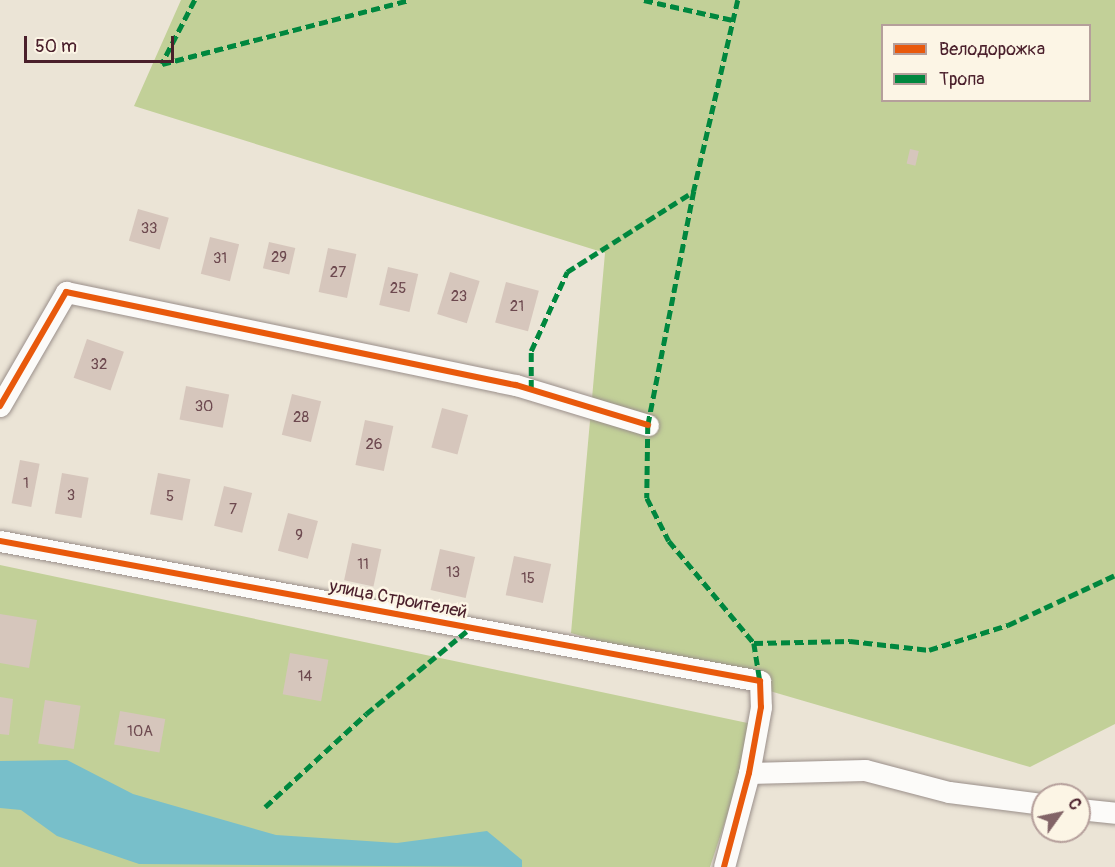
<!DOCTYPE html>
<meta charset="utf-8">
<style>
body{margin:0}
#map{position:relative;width:1115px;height:867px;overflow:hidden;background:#ebe4d6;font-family:Pangolin,sans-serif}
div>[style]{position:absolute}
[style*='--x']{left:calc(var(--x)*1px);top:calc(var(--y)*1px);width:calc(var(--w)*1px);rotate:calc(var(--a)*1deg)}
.green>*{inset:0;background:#c2d098}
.water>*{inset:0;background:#78bfca}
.building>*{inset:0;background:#d6c6bc;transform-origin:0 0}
.roads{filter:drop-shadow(0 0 2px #9a8f8a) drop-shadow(0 0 2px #9a8f8a)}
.minor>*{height:21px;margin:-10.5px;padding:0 10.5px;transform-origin:10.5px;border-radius:10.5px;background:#fcfbf9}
.quiet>*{height:4.5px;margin-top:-2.25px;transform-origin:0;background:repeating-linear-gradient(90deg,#00873e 0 9px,transparent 0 13.5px)}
.cycleway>*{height:6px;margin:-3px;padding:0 3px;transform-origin:3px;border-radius:3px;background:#e8590c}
span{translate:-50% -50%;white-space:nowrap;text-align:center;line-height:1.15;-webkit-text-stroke:5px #fcf5e5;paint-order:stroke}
.number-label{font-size:15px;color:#6d494f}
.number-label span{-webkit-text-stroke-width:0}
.street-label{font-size:18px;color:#4a1f2b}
.legend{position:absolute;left:881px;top:24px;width:210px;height:78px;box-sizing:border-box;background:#fcf5e5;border:2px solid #b59f9b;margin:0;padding:8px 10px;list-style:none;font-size:18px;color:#4a1f2b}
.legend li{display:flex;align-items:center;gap:12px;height:30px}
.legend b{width:30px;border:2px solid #b59f9b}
.north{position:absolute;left:1031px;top:783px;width:60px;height:60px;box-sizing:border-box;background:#fcf5e5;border:2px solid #b59f9b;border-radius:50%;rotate:57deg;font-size:16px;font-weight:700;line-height:24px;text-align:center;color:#4a1f2b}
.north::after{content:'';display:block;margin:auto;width:21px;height:27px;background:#826467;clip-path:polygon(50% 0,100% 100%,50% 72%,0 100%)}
.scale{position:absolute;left:24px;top:36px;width:150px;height:27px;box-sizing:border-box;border:3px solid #4a1f2b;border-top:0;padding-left:8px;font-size:18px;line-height:21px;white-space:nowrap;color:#4a1f2b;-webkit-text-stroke:4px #fcf5e5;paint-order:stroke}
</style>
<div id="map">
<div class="green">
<i style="clip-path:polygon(evenodd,181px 0,1115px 0,1115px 724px,1030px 767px,571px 633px,605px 253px,134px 106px,181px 0,882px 26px,1090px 26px,1090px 100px,882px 100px,882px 26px)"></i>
<i style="clip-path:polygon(0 565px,757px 725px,710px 867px,0 867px)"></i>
</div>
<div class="water">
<i style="clip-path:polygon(67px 760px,133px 794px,276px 835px,397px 843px,487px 831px,522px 860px,522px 867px,139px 864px,57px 836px,21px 810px,0 808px,0 761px)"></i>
</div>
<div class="building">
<i style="left:910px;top:149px;width:9px;height:15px;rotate:13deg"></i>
<i style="left:138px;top:209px;width:32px;height:33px;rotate:16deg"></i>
<i style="left:210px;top:237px;width:30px;height:38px;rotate:14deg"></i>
<i style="left:269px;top:242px;width:27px;height:27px;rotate:13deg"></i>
<i style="left:328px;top:248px;width:29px;height:45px;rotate:12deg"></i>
<i style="left:388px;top:267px;width:31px;height:39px;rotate:13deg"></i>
<i style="left:450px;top:272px;width:31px;height:44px;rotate:17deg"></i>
<i style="left:506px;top:282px;width:34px;height:42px;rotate:15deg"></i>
<i style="left:87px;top:339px;width:39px;height:41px;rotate:19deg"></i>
<i style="left:186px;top:386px;width:44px;height:34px;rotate:11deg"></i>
<i style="left:292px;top:394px;width:30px;height:42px;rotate:14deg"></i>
<i style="left:442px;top:408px;width:27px;height:41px;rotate:15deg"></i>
<i style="left:365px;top:420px;width:29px;height:46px;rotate:12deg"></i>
<i style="left:20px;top:460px;width:20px;height:44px;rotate:11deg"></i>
<i style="left:62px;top:473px;width:27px;height:41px;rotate:10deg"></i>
<i style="left:158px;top:473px;width:33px;height:42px;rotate:11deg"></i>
<i style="left:224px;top:486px;width:29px;height:41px;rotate:14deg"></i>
<i style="left:288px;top:513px;width:31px;height:39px;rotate:15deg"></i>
<i style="left:352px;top:543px;width:30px;height:38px;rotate:12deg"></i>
<i style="left:440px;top:549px;width:36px;height:42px;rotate:13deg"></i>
<i style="left:514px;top:556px;width:38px;height:40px;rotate:12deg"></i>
<i style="clip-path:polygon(0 614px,37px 620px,29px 668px,0 663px)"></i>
<i style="left:290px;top:653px;width:39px;height:42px;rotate:10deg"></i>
<i style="clip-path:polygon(0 697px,13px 699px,9px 735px,0 734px)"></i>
<i style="left:45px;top:700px;width:36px;height:44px;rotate:9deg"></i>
<i style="left:120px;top:711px;width:46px;height:34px;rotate:10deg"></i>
</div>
<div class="roads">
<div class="minor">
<i style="--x:0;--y:406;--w:132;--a:-59.9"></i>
<i style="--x:66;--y:292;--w:460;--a:11.7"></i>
<i style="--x:516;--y:385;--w:138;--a:16.9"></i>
<i style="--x:0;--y:541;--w:773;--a:10.44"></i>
<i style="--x:760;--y:681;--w:26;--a:88"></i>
<i style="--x:761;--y:707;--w:67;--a:100.3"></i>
<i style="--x:749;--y:773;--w:97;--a:104.9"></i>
<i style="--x:749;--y:773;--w:116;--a:-1.5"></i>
<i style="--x:865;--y:770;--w:87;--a:14.7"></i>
<i style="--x:949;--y:792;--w:95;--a:7.3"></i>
<i style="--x:1079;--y:809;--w:36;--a:6"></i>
</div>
</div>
<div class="quiet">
<i style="--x:195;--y:0;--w:72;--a:117.3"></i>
<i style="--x:162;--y:64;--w:255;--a:-14.5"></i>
<i style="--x:644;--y:0;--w:91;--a:12.7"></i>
<i style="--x:738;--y:0;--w:196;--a:103"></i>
<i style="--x:694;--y:191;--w:238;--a:101.1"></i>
<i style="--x:648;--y:425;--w:73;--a:90.8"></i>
<i style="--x:647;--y:498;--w:48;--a:62.9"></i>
<i style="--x:669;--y:541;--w:133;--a:50.2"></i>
<i style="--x:754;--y:643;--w:38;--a:81"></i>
<i style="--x:531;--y:389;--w:38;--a:-90"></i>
<i style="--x:531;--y:351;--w:87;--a:-65.5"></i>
<i style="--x:567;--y:272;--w:151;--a:-32.5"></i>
<i style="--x:754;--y:643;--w:96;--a:-1.2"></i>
<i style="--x:850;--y:641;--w:80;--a:6.5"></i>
<i style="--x:929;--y:650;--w:83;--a:-17.6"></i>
<i style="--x:1008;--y:625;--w:118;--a:-25"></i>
<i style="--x:265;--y:807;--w:137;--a:-42.6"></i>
<i style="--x:366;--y:714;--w:134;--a:-39.5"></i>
</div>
<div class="cycleway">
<i style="--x:0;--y:406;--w:132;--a:-59.9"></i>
<i style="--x:66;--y:292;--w:460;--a:11.7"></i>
<i style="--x:516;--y:385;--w:138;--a:16.9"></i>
<i style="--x:0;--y:541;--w:773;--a:10.44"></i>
<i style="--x:760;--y:681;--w:26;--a:88"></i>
<i style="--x:761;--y:707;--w:67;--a:100.3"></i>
<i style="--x:749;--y:773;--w:97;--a:104.9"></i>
</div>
<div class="number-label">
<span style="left:149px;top:229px">33</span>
<span style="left:279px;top:258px">29</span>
<span style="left:220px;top:259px">31</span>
<span style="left:338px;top:273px">27</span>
<span style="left:398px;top:289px">25</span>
<span style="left:459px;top:297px">23</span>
<span style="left:517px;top:307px">21</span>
<span style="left:99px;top:365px">32</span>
<span style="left:204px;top:407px">30</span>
<span style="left:301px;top:418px">28</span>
<span style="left:374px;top:445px">26</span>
<span style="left:26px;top:484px">1</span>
<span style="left:71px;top:496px">3</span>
<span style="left:170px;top:497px">5</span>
<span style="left:233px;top:510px">7</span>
<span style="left:299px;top:536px">9</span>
<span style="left:363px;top:565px">11</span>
<span style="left:453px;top:573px">13</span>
<span style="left:528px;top:579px">15</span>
<span style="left:305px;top:677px">14</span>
<span style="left:140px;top:732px">10А</span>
</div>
<div class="street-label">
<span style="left:398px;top:600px;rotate:11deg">улица Строителей</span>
</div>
<ul class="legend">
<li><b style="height:8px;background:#e8590c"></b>Велодорожка</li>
<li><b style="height:8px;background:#00873e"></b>Тропа</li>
</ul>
<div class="north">С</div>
<div class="scale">50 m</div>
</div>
